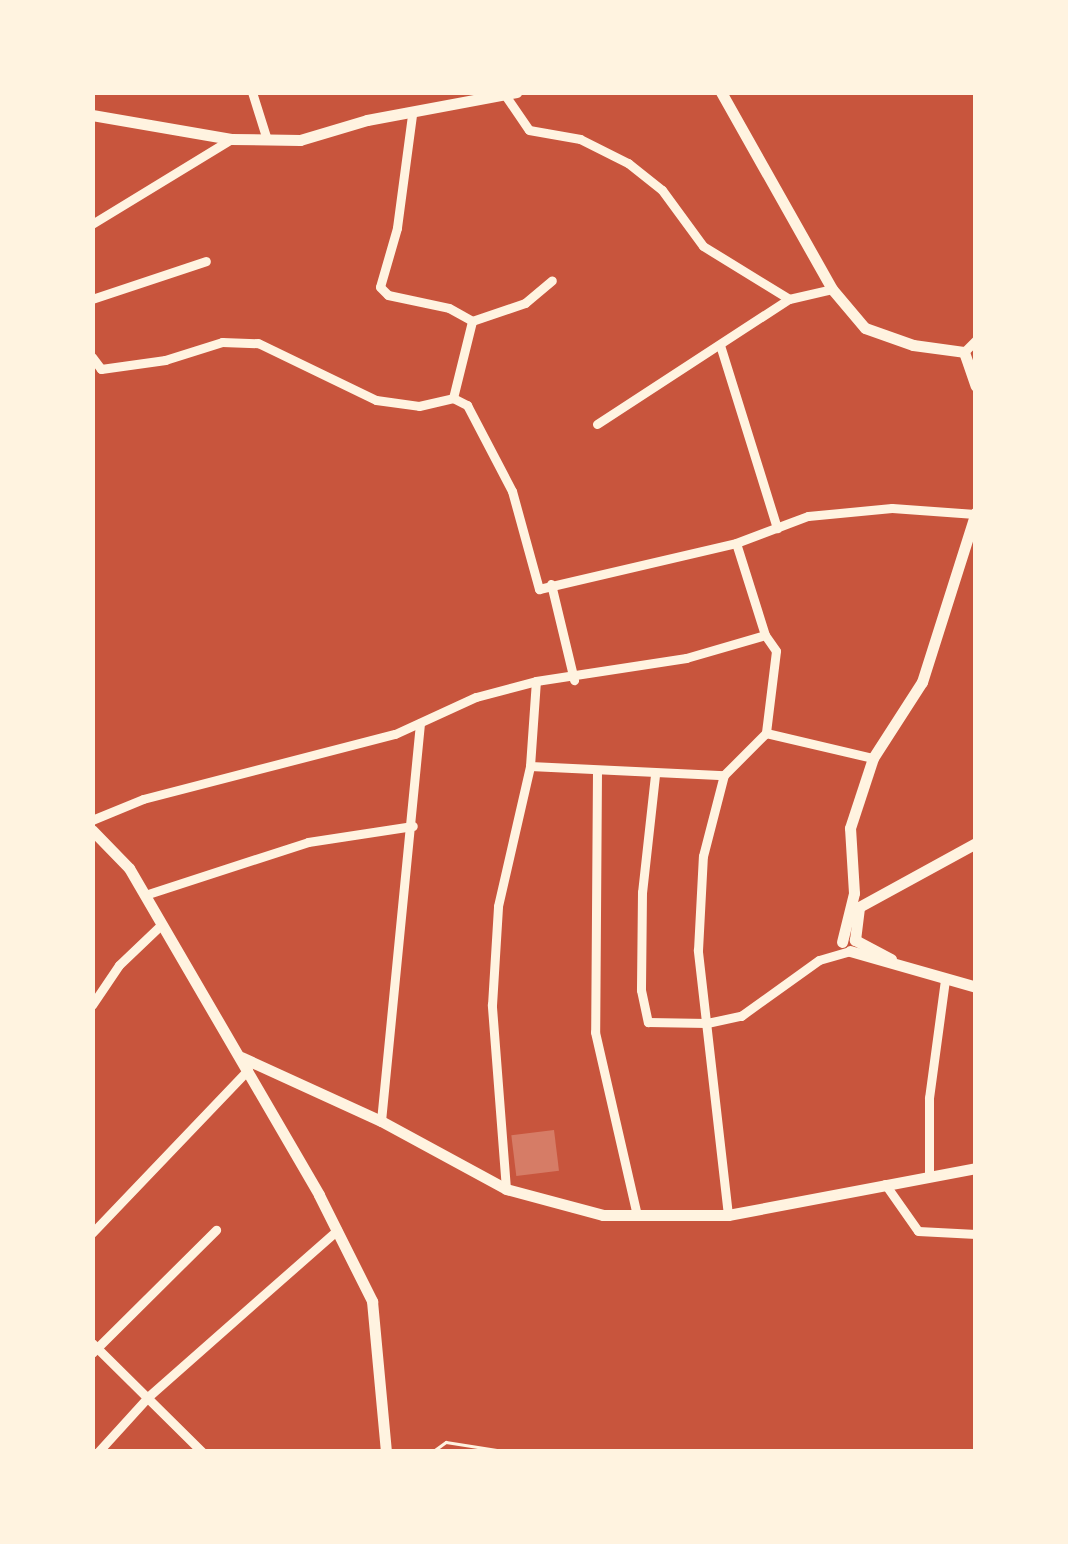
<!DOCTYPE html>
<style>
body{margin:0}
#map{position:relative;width:1068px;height:1544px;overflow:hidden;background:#c8553d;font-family:Spectral,serif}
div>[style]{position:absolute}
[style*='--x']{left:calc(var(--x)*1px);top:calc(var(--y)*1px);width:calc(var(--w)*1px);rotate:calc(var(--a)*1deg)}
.building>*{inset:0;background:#d67c66;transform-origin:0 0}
.path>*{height:2.5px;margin:-1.25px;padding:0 1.25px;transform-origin:1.25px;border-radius:1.25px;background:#fff3e0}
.minor>*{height:9px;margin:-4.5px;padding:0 4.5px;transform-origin:4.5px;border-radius:4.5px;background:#fff3e0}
.tertiary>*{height:11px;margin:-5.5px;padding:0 5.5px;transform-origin:5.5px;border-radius:5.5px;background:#fff3e0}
span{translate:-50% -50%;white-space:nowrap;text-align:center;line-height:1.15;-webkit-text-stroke:8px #fff3e0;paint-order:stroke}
.frame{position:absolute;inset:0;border:95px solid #fff3e0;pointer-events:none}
</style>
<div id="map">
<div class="building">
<i style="left:554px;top:1130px;width:41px;height:43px;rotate:83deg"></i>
</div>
<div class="path">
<i style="--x:432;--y:1452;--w:17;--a:-36"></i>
<i style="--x:446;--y:1442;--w:64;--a:9"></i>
</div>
<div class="minor">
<i style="--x:252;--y:92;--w:50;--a:72.6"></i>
<i style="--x:505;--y:95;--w:42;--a:55.6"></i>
<i style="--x:529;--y:130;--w:52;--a:10"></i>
<i style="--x:580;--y:139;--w:54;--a:26.6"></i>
<i style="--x:628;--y:163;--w:43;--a:38.5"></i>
<i style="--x:662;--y:190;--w:69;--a:53.8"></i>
<i style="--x:703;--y:246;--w:101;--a:31.6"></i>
<i style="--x:412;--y:115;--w:114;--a:97.6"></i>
<i style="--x:397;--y:228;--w:61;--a:106.1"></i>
<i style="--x:380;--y:287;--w:11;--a:45"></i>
<i style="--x:388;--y:295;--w:62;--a:12"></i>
<i style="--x:449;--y:308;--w:26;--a:29"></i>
<i style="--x:472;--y:321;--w:56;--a:-18.8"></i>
<i style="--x:525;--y:303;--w:35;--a:-40"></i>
<i style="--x:92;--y:224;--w:163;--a:-31.4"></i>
<i style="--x:92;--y:299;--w:120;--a:-18.4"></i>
<i style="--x:720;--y:345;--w:192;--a:72.7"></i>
<i style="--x:964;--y:352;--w:17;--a:-45"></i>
<i style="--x:92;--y:357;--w:15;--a:53"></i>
<i style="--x:101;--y:369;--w:65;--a:-8"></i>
<i style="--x:165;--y:360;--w:60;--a:-17.5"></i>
<i style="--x:222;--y:342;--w:36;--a:2"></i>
<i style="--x:258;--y:343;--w:131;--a:25.8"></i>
<i style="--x:376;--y:400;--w:43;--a:7.9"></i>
<i style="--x:419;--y:406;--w:35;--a:-13"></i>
<i style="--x:453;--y:398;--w:16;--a:27"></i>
<i style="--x:467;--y:405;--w:97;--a:62.4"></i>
<i style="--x:512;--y:491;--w:102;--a:74.6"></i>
<i style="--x:539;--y:589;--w:202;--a:-13.1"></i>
<i style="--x:736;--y:543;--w:77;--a:-20.6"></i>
<i style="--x:808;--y:516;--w:84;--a:-5.4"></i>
<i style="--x:892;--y:508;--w:83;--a:4.1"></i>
<i style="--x:453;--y:398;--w:79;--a:-76.1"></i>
<i style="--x:597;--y:424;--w:229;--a:-33.1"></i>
<i style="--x:789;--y:299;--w:44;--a:-13.1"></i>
<i style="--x:551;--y:584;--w:99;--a:76.5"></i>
<i style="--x:765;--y:635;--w:19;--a:55"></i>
<i style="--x:776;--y:651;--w:83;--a:97"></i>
<i style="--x:530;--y:766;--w:194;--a:2.7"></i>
<i style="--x:597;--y:771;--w:261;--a:90.4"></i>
<i style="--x:595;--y:1032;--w:188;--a:77.1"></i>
<i style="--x:655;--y:775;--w:118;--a:96.3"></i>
<i style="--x:642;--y:892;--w:98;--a:90.6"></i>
<i style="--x:641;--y:990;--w:33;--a:78"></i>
<i style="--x:648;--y:1022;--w:59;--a:1"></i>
<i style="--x:707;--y:1023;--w:35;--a:-12"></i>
<i style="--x:741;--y:1016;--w:96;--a:-35.7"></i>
<i style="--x:819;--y:960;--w:32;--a:-16"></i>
<i style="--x:92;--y:820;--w:55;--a:-22.4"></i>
<i style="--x:143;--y:799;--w:260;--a:-14.5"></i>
<i style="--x:395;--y:734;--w:89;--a:-24.6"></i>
<i style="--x:476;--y:697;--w:62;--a:-14.9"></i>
<i style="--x:536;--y:681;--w:152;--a:-8.7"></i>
<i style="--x:686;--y:658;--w:82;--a:-16.2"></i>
<i style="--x:765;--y:635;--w:96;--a:-107.5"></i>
<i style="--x:145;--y:895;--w:171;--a:-18"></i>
<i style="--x:308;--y:842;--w:106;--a:-8.7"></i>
<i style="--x:92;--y:1005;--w:48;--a:-56"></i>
<i style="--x:119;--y:965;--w:59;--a:-43.6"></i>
<i style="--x:381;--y:1121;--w:400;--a:-84.4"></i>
<i style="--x:929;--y:1176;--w:78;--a:-90"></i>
<i style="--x:929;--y:1098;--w:120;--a:-82.3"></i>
<i style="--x:885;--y:1184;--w:57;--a:54.9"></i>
<i style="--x:918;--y:1231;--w:58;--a:3"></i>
<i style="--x:506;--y:1189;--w:185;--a:-94.4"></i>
<i style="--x:492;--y:1005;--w:99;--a:-86.5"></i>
<i style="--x:498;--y:906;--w:144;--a:-77.1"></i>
<i style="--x:530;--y:766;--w:85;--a:-86"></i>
<i style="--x:728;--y:1215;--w:267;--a:-96.5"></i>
<i style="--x:698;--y:950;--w:94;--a:-87"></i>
<i style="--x:703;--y:856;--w:84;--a:-75.5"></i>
<i style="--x:724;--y:775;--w:59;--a:-45"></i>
<i style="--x:766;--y:733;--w:110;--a:13.2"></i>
<i style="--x:92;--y:1233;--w:226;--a:-46.3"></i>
<i style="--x:92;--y:1343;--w:155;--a:44.7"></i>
<i style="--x:92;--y:1353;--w:175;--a:-44.8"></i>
<i style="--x:98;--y:1452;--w:76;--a:-47.7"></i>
<i style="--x:149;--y:1396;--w:251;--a:-41.4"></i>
</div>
<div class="tertiary">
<i style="--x:721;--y:92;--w:226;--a:60.6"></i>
<i style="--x:832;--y:289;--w:51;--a:49.8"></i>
<i style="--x:865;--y:328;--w:51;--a:19.5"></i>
<i style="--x:913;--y:345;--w:51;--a:7.8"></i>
<i style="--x:964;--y:352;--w:36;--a:71"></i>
<i style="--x:92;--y:115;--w:141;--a:9.8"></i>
<i style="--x:231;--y:139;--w:69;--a:0.8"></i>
<i style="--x:300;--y:140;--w:70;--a:-16.6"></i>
<i style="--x:367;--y:120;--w:152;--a:-10.6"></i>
<i style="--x:92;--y:830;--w:53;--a:45.8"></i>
<i style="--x:129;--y:868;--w:378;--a:59.8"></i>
<i style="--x:319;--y:1195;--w:119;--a:63.4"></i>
<i style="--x:372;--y:1301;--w:152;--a:84.7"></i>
<i style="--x:842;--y:942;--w:50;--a:-76.2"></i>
<i style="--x:854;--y:893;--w:65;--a:-93.5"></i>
<i style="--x:850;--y:828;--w:74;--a:-71.8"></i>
<i style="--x:873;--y:758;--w:90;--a:-57.2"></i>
<i style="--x:922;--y:682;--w:178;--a:-72.4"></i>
<i style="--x:850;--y:951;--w:131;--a:15.9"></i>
<i style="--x:891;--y:959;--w:41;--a:-152.2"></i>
<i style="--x:855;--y:940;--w:33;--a:-83"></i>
<i style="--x:859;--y:907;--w:133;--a:-28.7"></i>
<i style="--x:241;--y:1057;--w:154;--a:24.6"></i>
<i style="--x:381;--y:1121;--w:142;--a:28.5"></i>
<i style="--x:506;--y:1189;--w:100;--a:15"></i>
<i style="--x:603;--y:1215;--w:125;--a:0"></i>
<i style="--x:728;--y:1215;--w:252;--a:-10.7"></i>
</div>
<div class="frame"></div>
</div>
